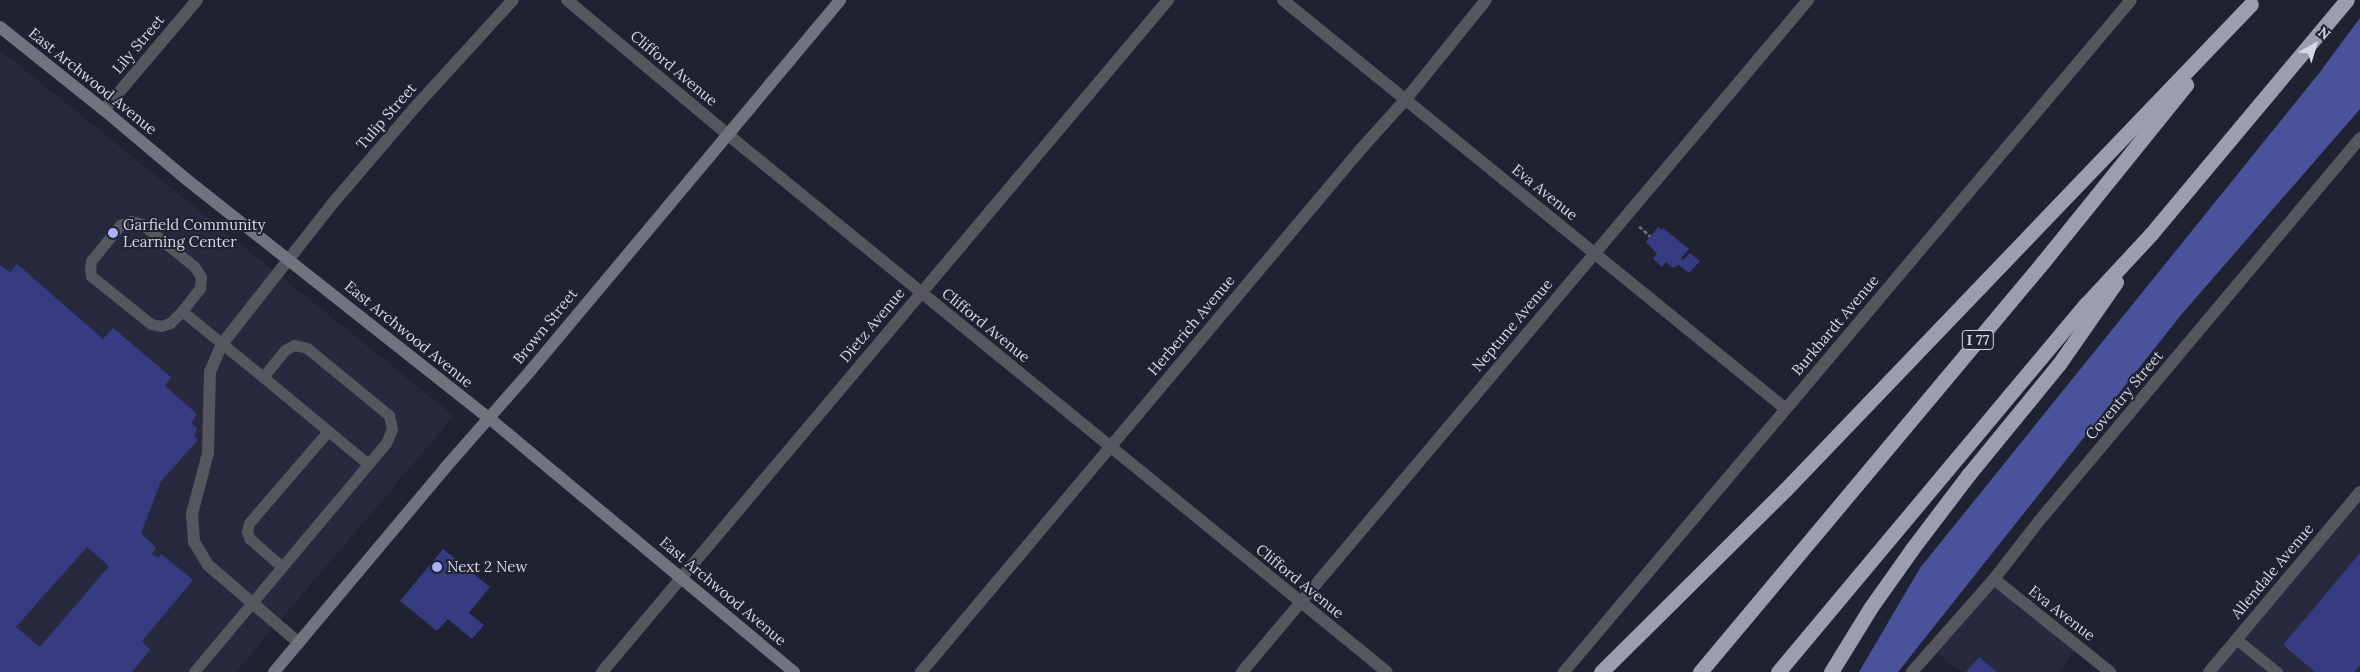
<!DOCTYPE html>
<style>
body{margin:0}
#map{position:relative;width:2360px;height:672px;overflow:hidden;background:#1f2230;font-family:Lora,serif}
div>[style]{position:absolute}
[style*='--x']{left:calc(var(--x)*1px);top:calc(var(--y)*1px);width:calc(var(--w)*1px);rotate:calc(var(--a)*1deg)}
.built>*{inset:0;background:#272a3f}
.forest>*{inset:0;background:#4b529c}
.building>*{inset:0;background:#363b82}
.path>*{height:3px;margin-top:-1.5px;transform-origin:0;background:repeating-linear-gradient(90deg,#666975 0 4px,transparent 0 6.5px)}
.lane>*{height:11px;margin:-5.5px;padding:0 5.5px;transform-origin:5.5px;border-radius:5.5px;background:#55565e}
.street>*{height:12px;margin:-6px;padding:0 6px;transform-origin:6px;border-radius:6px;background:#55565e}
.secondary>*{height:12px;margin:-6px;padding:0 6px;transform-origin:6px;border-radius:6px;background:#71737f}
.highway>*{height:15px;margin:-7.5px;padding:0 7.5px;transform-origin:7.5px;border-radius:7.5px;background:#9a9eb0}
.dots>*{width:14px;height:14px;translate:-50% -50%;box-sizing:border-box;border:2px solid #1f2230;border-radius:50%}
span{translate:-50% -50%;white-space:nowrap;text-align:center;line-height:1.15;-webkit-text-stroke:4px #1f2230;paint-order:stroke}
.shield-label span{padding:1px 4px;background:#1f2230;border:1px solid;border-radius:4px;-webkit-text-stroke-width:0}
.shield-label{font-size:14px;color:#d5d7e1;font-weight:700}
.street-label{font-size:15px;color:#d5d7e1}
.poi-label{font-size:15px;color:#d5d7e1}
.left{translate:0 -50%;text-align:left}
.north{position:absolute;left:2290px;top:20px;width:50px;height:50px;-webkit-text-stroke:4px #1f2230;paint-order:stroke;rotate:39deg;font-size:14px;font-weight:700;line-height:20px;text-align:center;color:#d5d7e1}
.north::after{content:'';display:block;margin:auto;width:18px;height:22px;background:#d5d7e1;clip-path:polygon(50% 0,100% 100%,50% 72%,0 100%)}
</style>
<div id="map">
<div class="built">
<i style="clip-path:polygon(0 50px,454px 416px,236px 672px,0 672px)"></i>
<i style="clip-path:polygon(2360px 492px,2360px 672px,2209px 672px)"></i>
<i style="clip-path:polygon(1994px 579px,2079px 647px,2058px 672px,1961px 672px,1932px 648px)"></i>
</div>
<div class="forest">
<i style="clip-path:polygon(2360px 18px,2360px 109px,2181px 315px,1898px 672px,1859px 672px,1920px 568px,2320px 72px)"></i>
</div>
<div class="building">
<i style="clip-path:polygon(1658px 227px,1662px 230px,1663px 228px,1689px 249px,1681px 258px,1683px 260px,1690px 253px,1700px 261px,1689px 273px,1679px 265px,1673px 268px,1666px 262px,1662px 267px,1653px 259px,1657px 254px,1646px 242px)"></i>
<i style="clip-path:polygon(evenodd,17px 264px,103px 339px,113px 328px,171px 377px,165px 386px,197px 414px,191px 423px,197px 428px,194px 436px,198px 440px,161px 481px,141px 533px,156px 548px,152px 554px,158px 558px,161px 554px,193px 580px,142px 641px,150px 650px,132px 672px,0 672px,0 265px,10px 272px,17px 264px,87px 547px,109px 566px,40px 647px,16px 627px,87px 547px)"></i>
<i style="clip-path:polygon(443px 549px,490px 587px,469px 613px,484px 625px,472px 639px,448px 619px,437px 631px,400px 601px)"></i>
<i style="clip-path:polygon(2360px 553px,2360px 665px,2354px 672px,2315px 672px,2283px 645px)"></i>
<i style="clip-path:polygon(1979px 657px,1997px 672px,1966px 672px)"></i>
</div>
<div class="path">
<i style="--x:1639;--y:226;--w:15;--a:42"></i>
</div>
<div class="lane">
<i style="--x:182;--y:311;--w:17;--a:135"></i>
<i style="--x:170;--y:323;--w:9;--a:162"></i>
<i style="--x:161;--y:326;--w:10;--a:-169"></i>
<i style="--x:151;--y:324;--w:77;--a:-141.3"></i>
<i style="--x:91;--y:276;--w:7;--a:-98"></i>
<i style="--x:90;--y:269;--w:8;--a:-83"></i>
<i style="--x:91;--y:261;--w:46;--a:-51.1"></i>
<i style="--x:120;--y:225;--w:12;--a:-20"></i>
<i style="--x:131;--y:221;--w:11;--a:15"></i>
<i style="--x:142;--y:224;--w:68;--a:39.1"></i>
<i style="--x:195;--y:267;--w:12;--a:59"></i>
<i style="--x:201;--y:277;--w:11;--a:95"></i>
<i style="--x:200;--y:288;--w:29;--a:128"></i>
<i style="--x:182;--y:311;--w:104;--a:39.2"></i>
<i style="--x:263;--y:377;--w:35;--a:-51"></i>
<i style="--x:285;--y:350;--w:10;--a:-29"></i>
<i style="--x:294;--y:345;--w:13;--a:13"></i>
<i style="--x:307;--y:348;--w:106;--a:39.3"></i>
<i style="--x:389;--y:415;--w:14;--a:78"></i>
<i style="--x:392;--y:429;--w:15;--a:113"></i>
<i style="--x:386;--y:443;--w:299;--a:130"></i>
<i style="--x:263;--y:377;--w:136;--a:39.6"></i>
<i style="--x:282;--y:567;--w:43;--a:-138.8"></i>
<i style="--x:250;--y:539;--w:8;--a:-113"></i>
<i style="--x:247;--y:532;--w:9;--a:-77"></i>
<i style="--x:249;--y:523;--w:121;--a:-49.3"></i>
<i style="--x:2236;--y:639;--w:53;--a:38.8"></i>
</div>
<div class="street">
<i style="--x:567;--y:0;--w:209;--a:39.9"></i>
<i style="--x:727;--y:134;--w:851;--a:39.19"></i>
<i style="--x:1283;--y:0;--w:648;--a:39.12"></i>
<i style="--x:104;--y:110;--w:144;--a:-49.8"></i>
<i style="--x:1994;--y:579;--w:149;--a:38.7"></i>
<i style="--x:299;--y:643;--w:120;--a:-139.4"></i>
<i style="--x:208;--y:565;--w:27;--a:-121"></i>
<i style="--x:194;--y:542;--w:28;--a:-94"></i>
<i style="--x:192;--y:514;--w:63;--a:-75.3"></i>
<i style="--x:208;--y:453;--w:81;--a:-88.6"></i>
<i style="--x:210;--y:372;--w:30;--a:-67"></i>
<i style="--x:222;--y:344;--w:178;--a:-51.8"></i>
<i style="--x:332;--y:204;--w:130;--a:-49.4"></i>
<i style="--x:417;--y:105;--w:142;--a:-47.6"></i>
<i style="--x:602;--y:672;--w:879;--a:-49.89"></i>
<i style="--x:921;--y:672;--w:683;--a:-49.93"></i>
<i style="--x:1361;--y:149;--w:67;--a:-48"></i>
<i style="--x:1406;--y:99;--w:127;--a:-51.1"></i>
<i style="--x:1242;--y:672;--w:879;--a:-49.89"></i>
<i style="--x:1564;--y:672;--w:879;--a:-49.84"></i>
<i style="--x:1912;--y:672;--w:124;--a:-48.6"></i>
<i style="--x:1994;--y:579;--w:73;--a:-52.2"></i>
<i style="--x:2039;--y:521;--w:500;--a:-50"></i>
<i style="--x:2209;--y:672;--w:235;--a:-50"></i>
</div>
<div class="secondary">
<i style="--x:0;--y:27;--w:133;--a:38.6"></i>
<i style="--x:104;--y:110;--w:107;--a:40.1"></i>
<i style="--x:186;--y:179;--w:386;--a:38.3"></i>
<i style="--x:489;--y:418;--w:397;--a:39.8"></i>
<i style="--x:274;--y:672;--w:266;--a:-50"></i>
<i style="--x:445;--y:468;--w:130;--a:-48.7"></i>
<i style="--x:531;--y:370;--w:482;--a:-50.1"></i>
</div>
<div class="highway">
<i style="--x:1601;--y:672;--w:259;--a:-44.7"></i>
<i style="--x:1785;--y:490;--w:673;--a:-46.2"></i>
<i style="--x:1700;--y:672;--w:535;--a:-50.08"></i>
<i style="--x:2043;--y:262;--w:228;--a:-51.1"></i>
<i style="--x:1778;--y:672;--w:480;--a:-50.1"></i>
<i style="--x:2086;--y:304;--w:96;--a:-47.1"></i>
<i style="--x:2151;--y:234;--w:305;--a:-50.1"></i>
<i style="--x:1831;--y:672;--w:76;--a:-58.4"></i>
<i style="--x:1871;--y:607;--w:71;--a:-54.7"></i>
<i style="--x:1912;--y:549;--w:94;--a:-52.8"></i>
<i style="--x:1969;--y:474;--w:142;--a:-50.7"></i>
<i style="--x:2059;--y:364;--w:100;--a:-55.2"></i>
</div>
<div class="dots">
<i style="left:113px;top:233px;background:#a5b1fc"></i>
<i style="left:437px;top:567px;background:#a5b1fc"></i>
</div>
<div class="shield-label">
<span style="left:1978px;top:340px">I 77</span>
</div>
<div class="street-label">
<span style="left:138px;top:44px;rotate:-50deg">Lily Street</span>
<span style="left:674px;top:68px;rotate:40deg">Clifford Avenue</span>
<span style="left:93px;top:81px;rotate:39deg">East Archwood Avenue</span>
<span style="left:386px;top:116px;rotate:-49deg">Tulip Street</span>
<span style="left:1545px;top:192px;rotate:39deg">Eva Avenue</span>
<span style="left:872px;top:325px;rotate:-50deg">Dietz Avenue</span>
<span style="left:986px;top:325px;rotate:39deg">Clifford Avenue</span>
<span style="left:1191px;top:325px;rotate:-50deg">Herberich Avenue</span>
<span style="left:1512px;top:325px;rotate:-50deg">Neptune Avenue</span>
<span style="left:1835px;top:325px;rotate:-50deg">Burkhardt Avenue</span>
<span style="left:545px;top:326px;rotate:-51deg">Brown Street</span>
<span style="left:409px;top:334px;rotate:39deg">East Archwood Avenue</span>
<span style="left:2124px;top:395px;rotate:-50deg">Coventry Street</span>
<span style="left:2272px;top:571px;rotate:-50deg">Allendale Avenue</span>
<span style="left:1300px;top:581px;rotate:39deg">Clifford Avenue</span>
<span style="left:723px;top:591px;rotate:40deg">East Archwood Avenue</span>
<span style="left:2062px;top:613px;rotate:38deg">Eva Avenue</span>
</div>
<div class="poi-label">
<span class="left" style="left:123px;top:233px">Garfield Community<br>Learning Center</span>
<span class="left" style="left:447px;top:567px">Next 2 New</span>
</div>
<div class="north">N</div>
</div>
